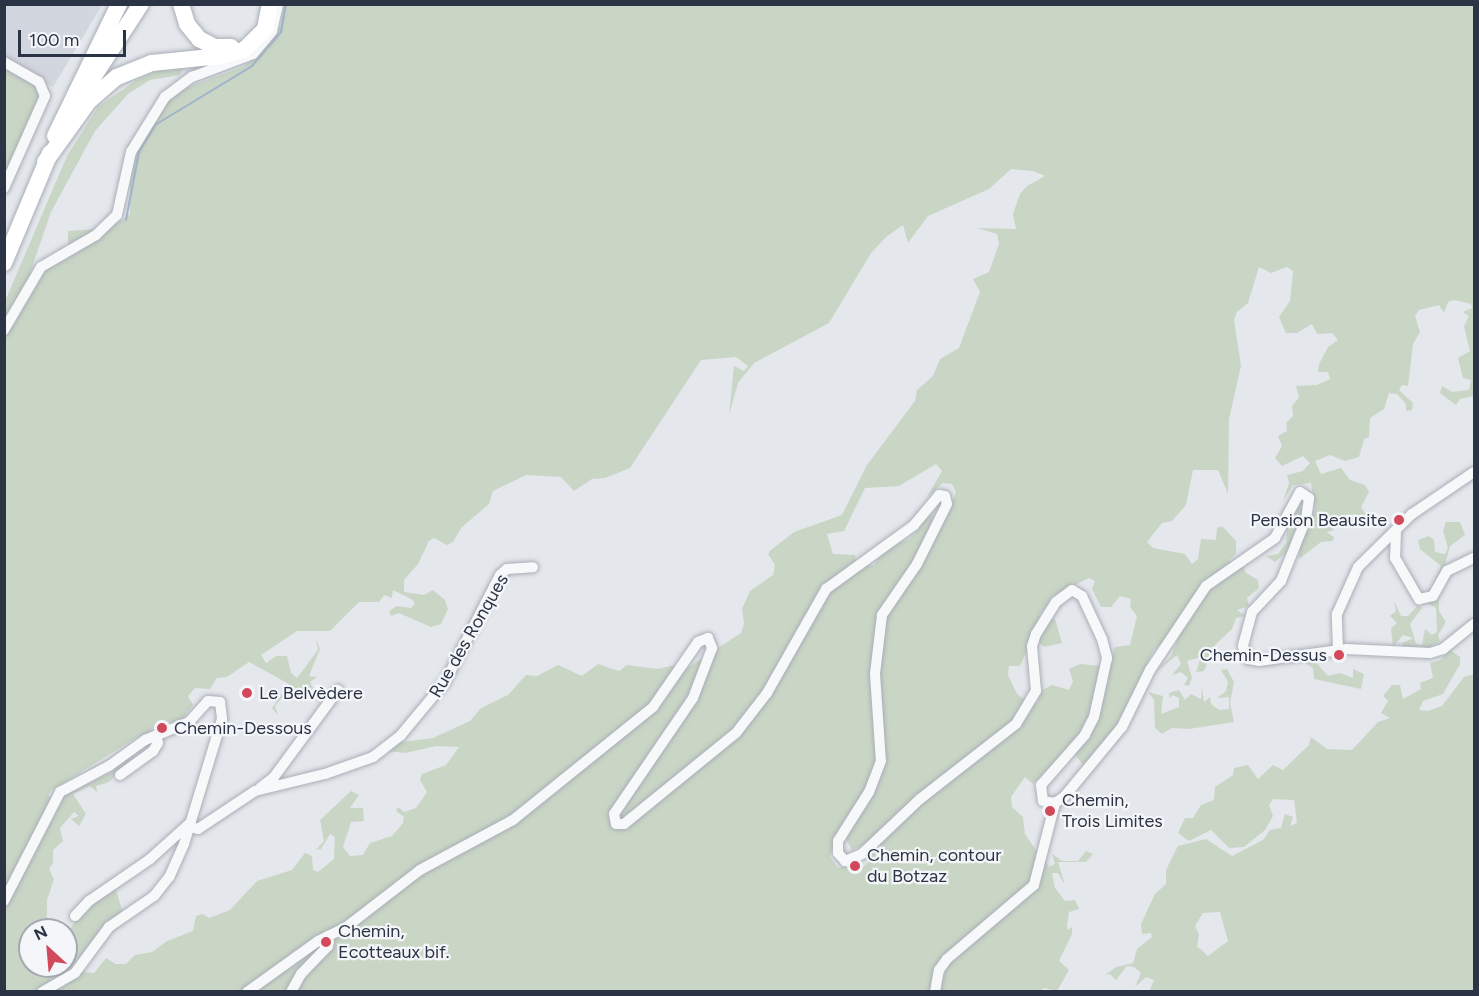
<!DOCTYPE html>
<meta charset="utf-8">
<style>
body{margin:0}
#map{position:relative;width:1479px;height:996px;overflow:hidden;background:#e4e7ec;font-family:Figtree,sans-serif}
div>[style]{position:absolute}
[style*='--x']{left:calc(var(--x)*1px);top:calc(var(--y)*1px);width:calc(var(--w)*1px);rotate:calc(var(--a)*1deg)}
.built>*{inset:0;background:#d2d6de}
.green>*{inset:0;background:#c9d6c5}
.stream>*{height:2px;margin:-1px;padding:0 1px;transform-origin:1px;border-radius:1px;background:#9fb4cc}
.roads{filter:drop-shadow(0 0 2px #a9aeb7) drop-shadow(0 0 2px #a9aeb7)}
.minor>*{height:10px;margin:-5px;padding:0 5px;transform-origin:5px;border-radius:5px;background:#f7f8fa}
.highway>*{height:16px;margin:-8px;padding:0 8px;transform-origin:8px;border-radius:8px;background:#fff}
.dots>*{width:16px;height:16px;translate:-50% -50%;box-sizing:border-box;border:3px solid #f4f6f9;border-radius:50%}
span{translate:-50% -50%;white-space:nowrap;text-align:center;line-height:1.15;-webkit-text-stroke:4.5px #f4f6f9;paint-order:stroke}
.poi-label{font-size:18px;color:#2b3445}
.right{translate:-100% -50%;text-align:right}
.left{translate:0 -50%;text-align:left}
.street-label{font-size:18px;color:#2b3445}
.frame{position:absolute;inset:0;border:6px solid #2b3445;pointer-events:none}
.north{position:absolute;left:18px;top:918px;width:60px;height:60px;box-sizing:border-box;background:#f4f6f9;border:2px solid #a4a8b1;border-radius:50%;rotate:334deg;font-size:16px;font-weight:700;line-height:24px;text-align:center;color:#2b3445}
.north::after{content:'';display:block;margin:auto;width:21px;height:27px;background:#d1495b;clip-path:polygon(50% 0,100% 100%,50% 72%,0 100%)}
.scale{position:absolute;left:18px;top:30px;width:108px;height:27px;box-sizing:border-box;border:3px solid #2b3445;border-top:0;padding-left:8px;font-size:18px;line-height:21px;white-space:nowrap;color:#2b3445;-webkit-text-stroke:4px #f4f6f9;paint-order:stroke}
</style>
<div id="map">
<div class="built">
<i style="clip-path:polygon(5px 5px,102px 5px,53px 87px,5px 58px)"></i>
</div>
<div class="green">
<i style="clip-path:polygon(evenodd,284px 5px,1474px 5px,1474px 396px,1460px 399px,1456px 405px,1440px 393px,1442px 386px,1452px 392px,1469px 390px,1471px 380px,1463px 378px,1458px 358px,1470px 351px,1464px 326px,1469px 316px,1463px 312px,1472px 308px,1471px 304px,1454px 300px,1448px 302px,1444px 313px,1439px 305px,1419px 310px,1415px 316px,1420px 332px,1413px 344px,1408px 386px,1402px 385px,1399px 390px,1413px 403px,1412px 410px,1406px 411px,1406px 404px,1397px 394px,1389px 393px,1384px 409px,1370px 418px,1369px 437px,1364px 439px,1359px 457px,1345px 461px,1330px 455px,1315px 461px,1321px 474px,1341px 468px,1350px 480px,1365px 485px,1369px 492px,1361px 507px,1366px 515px,1354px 521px,1341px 517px,1332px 531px,1326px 532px,1334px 537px,1333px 541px,1321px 542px,1299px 559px,1300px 545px,1294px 533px,1290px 549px,1275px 562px,1266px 556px,1278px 554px,1286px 543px,1287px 529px,1295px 509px,1305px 505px,1302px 531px,1308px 531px,1315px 508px,1311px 483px,1293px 485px,1283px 501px,1289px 483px,1287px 475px,1303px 471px,1310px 463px,1303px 456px,1282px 466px,1275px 458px,1282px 446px,1278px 436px,1287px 431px,1286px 423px,1293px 416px,1292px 406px,1299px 397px,1296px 386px,1317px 385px,1330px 379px,1328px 372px,1318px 372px,1319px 364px,1328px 347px,1338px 340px,1332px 333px,1317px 334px,1312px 324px,1297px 333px,1286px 333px,1279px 317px,1290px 301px,1293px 271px,1287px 267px,1271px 273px,1259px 267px,1248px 303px,1237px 312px,1234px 320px,1241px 366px,1229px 419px,1228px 494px,1218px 470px,1193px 470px,1186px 505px,1172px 521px,1162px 523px,1147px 542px,1153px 548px,1185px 554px,1192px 564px,1198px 559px,1201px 539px,1216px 540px,1217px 528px,1222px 526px,1236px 541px,1236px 554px,1228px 561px,1243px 563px,1245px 572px,1258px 580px,1259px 588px,1247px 598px,1249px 606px,1237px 610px,1245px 616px,1236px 618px,1232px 629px,1215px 645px,1204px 671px,1196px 672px,1201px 657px,1187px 661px,1192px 678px,1189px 686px,1184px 685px,1188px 678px,1181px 672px,1172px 675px,1181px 664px,1177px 655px,1155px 673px,1171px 656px,1180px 634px,1175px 628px,1153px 652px,1113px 732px,1083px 765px,1074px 753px,1058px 758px,1033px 784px,1025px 777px,1011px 797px,1012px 807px,1023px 817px,1025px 834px,1037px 852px,1034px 868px,1045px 859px,1049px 867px,1055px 864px,1052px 854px,1062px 861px,1078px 861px,1086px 851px,1093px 854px,1086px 862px,1058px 862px,1065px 885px,1058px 873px,1052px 873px,1055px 888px,1065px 901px,1075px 900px,1079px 909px,1069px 912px,1067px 926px,1068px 930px,1072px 927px,1072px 934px,1059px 961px,1069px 970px,1057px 991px,1044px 988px,1039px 992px,5px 992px,6px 299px,67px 156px,98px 107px,135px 81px,161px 69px,177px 66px,183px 70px,180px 75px,150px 80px,128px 94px,95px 131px,51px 212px,30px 273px,68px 259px,68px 231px,110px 228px,130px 214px,130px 162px,167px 100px,185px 88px,242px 67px,268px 50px,281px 24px,284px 5px,1011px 169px,1033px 171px,1045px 176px,1027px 186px,1020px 194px,1013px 214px,1016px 229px,977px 228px,997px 234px,999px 244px,989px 272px,973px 279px,980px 292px,959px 348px,940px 359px,933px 376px,917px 390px,915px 401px,867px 465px,842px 515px,794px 532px,771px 550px,768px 554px,775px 565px,773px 575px,750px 591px,742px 609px,744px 624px,741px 633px,684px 670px,676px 665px,658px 669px,627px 665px,619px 671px,598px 664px,582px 676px,558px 665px,537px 676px,526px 675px,508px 695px,481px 708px,470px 721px,433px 738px,396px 743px,389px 751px,405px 753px,436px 746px,459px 747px,446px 765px,422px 774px,420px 780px,427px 792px,416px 808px,404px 812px,398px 807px,396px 811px,404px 817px,403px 823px,392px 836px,370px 843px,363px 855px,350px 856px,343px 847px,351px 822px,364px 821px,363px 808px,350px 808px,359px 795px,351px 791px,320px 820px,324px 841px,316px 850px,321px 849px,330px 834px,335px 837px,334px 859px,318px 872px,313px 870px,312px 856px,305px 853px,292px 870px,257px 881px,230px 910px,209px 918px,203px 914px,196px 916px,193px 931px,167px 941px,152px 952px,135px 955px,126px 964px,116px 964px,106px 958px,94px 973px,80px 972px,123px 913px,115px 887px,80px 913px,66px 936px,66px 966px,30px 966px,30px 930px,45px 930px,47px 926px,47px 900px,54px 879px,49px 869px,53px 863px,53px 850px,63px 841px,60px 828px,74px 812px,79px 816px,71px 819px,79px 826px,86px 814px,73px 794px,90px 786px,97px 792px,96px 786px,109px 782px,134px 755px,112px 772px,64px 795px,58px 804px,48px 795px,52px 790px,139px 736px,147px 736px,158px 721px,173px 722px,183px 718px,193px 705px,188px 696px,195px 688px,210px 689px,217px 678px,227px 677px,249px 662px,289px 684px,272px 708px,278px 715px,275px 706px,291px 687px,303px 690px,321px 705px,309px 693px,313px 688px,310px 682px,317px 677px,309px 676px,320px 649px,316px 639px,318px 650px,297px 678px,291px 673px,287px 656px,276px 656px,266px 663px,261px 655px,297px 631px,330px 631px,359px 602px,379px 602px,384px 595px,392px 598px,393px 590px,413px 600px,415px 604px,411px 608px,397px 606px,389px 611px,391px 616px,399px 613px,431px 627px,441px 624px,448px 609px,445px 600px,433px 590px,424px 595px,404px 592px,404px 580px,418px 564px,429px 541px,434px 538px,447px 545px,453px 542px,462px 527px,489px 504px,493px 491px,526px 475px,561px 477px,574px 491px,592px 479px,605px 478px,630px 468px,701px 360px,736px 357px,748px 366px,744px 371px,734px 366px,729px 415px,738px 383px,754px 363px,829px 323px,871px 253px,886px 237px,903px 225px,908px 243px,928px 216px,989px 189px,1011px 169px,284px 5px,936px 464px,942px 471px,927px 497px,943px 483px,952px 484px,956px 492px,951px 504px,933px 521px,932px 514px,917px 526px,919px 529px,909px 539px,885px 549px,874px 565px,857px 567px,855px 555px,833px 554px,827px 534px,844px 531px,865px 488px,899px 486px,936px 464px,284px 5px,1089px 578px,1095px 581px,1092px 589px,1101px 607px,1111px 607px,1120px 596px,1131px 599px,1130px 607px,1137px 616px,1130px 645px,1115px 647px,1111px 659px,1101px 666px,1080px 664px,1069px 669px,1073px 681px,1069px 690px,1052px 685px,1041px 691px,1037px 703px,1028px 702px,1017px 694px,1008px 675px,1009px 666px,1020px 666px,1029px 646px,1038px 641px,1044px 647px,1062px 643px,1055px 619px,1039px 619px,1040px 615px,1053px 596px,1089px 578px,284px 5px,836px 837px,845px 837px,852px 850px,870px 842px,875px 848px,870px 861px,858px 871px,852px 873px,845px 866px,838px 868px,830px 857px,836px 837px)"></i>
<i style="clip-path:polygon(5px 67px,37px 87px,40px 102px,5px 181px)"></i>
<i style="clip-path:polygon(1446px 522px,1460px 522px,1465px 535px,1450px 546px,1446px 561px,1439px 596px,1439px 611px,1446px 622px,1438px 635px,1440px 641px,1429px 648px,1404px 647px,1402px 643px,1413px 638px,1403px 635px,1393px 647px,1391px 628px,1397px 623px,1390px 616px,1396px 611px,1394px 601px,1401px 616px,1408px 616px,1418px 605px,1422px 608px,1410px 624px,1416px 644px,1422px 645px,1425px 629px,1432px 635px,1437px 632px,1436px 608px,1426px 603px,1441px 566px,1420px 549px,1418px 540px,1429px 536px,1434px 540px,1435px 552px,1445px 554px,1448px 548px,1443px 531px)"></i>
<i style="clip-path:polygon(evenodd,1450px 650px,1460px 657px,1460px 664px,1443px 694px,1423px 701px,1419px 710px,1428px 711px,1442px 706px,1464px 677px,1474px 674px,1474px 991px,1149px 992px,1154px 980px,1146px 977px,1135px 987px,1141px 973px,1134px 967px,1127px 966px,1116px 980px,1110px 974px,1105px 975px,1116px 967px,1133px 963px,1137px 949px,1152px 937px,1151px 933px,1142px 934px,1141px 924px,1155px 894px,1166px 884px,1166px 870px,1178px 846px,1206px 839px,1232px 856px,1263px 840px,1270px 830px,1281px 828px,1285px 814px,1293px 817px,1290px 826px,1297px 823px,1294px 800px,1273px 799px,1269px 805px,1273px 816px,1265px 830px,1244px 847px,1229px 848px,1211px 830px,1189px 841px,1178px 833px,1185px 818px,1193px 818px,1201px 805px,1214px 800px,1215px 787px,1233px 775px,1234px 768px,1248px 765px,1258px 779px,1273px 765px,1283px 770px,1309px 745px,1311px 737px,1327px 749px,1352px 750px,1378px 722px,1390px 718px,1381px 713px,1388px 701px,1383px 696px,1392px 685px,1400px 685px,1403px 699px,1421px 689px,1420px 683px,1433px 678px,1430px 663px,1440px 660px,1450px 650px,1220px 912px,1228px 941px,1208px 956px,1197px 946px,1199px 934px,1195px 926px,1203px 913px,1220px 912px)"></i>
<i style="clip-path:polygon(1313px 659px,1328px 676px,1340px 673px,1353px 678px,1353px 669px,1364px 674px,1361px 689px,1314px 679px,1313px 668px,1305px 663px)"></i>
<i style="clip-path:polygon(1227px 669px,1234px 682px,1230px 703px,1234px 722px,1189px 729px,1172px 728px,1162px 734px,1155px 728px,1154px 700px,1148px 692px,1163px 696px,1161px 714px,1179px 707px,1179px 698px,1173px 695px,1170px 698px,1169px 693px,1179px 690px,1185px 700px,1191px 694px,1201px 699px,1202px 687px,1204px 702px,1210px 697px,1211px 704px,1219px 710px,1229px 709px,1229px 697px,1217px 698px,1226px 691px,1228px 682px,1221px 670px)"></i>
</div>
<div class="stream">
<i style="--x:126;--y:220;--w:69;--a:-79.2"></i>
<i style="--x:139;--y:152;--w:31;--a:-59"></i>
<i style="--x:155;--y:125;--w:114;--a:-31.3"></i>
<i style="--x:252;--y:66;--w:45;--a:-49.5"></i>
<i style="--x:281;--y:32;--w:28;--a:-80"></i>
</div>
<div class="roads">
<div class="minor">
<i style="--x:4;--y:62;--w:40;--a:29.7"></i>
<i style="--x:39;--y:82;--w:15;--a:67"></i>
<i style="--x:45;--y:96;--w:101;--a:114"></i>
<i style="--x:4;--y:330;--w:73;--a:-59.6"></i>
<i style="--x:41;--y:267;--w:64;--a:-30.2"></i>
<i style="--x:96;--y:235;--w:29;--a:-44"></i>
<i style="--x:117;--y:215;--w:65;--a:-77.5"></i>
<i style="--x:131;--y:152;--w:65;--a:-58.3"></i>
<i style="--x:165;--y:97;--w:34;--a:-37"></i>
<i style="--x:192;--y:77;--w:65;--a:-20.7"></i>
<i style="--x:253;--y:54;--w:30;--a:-50"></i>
<i style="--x:272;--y:31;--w:28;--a:-77"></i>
<i style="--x:1396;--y:531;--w:27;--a:92"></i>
<i style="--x:1395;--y:558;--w:48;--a:59.7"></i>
<i style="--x:1419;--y:599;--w:14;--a:-12"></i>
<i style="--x:1433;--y:596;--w:29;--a:-61"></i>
<i style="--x:1447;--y:571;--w:30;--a:-26"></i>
<i style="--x:1338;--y:650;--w:36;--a:-92"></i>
<i style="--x:1337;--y:614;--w:51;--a:-65.9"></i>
<i style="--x:1358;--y:567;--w:76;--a:-44.5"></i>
<i style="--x:1412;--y:514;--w:75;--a:-34.1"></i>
<i style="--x:120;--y:775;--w:41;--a:-36"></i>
<i style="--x:153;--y:751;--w:9;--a:-58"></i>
<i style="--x:158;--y:743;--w:8;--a:-104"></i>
<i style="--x:260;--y:788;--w:18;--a:-38"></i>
<i style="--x:274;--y:777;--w:108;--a:-53.7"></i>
<i style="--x:190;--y:827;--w:8;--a:14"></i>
<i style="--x:198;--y:829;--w:69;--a:-33.7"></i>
<i style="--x:255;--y:791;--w:72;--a:-13.7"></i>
<i style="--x:325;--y:774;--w:51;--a:-19.5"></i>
<i style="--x:373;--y:757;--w:36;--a:-38"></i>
<i style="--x:401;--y:735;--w:69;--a:-50.3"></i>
<i style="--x:445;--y:682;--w:120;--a:-62.8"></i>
<i style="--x:500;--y:575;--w:9;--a:-41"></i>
<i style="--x:507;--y:569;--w:26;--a:-4"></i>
<i style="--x:4;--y:901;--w:123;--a:-62.8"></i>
<i style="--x:60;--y:792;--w:55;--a:-28"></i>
<i style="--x:109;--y:766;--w:44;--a:-35.8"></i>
<i style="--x:145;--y:740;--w:48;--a:-22.2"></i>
<i style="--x:189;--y:722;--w:28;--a:-48"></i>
<i style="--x:208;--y:701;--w:12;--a:5"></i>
<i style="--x:220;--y:702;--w:17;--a:83"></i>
<i style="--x:222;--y:719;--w:131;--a:106.9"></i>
<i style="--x:184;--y:844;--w:36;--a:114"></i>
<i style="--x:169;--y:877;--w:24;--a:128"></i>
<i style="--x:154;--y:896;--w:55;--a:145.4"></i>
<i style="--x:109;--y:927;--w:57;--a:126.5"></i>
<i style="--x:75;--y:973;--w:38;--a:150"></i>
<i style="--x:75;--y:916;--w:21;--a:-47"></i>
<i style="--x:89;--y:901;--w:74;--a:-34.5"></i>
<i style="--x:150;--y:859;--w:54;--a:-42"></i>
<i style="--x:247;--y:992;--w:87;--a:-35.7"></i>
<i style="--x:318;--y:941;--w:30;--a:-26"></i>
<i style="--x:345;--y:928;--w:95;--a:-37.7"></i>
<i style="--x:420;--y:870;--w:106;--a:-28.3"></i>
<i style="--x:513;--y:820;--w:180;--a:-38.9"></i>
<i style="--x:653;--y:707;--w:79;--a:-55.3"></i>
<i style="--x:698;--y:642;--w:11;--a:-22"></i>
<i style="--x:708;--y:638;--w:11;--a:68"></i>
<i style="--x:712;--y:648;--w:53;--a:110.8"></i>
<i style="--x:693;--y:698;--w:140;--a:124.3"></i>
<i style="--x:614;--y:814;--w:10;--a:79"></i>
<i style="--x:616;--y:824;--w:8;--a:0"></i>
<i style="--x:624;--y:824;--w:144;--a:-39.1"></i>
<i style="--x:736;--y:733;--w:51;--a:-52.2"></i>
<i style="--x:767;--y:693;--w:120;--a:-60.4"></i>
<i style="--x:826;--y:589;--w:109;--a:-36"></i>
<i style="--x:914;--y:525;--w:39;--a:-50"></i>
<i style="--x:939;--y:495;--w:6;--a:9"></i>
<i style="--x:945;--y:496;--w:8;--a:76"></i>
<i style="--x:947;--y:504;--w:67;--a:116.6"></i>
<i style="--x:917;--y:564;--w:62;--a:124.5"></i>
<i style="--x:882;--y:615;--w:59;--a:96.8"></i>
<i style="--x:875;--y:674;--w:87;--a:86.1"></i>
<i style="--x:881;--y:761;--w:33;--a:111"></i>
<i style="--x:869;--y:792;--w:58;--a:122.3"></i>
<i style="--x:838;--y:841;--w:12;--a:90"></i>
<i style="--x:838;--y:853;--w:11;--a:49"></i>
<i style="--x:845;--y:861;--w:18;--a:-22"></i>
<i style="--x:862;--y:854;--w:80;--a:-43.5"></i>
<i style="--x:920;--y:799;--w:122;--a:-38"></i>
<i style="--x:1016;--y:724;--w:39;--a:-59"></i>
<i style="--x:1036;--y:691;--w:45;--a:-95.1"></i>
<i style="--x:1032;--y:646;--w:13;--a:-72"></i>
<i style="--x:1036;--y:634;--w:38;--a:-58"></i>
<i style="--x:1056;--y:602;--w:20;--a:-37"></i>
<i style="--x:1072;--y:590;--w:12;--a:31"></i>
<i style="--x:1082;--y:596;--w:47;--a:65.1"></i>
<i style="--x:1102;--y:639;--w:20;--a:75"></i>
<i style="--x:1107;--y:658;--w:60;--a:102.4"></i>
<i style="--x:1094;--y:717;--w:20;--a:117"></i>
<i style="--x:1085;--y:735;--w:67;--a:131.3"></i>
<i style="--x:1041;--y:785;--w:16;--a:83"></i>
<i style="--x:1043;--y:801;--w:12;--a:9"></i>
<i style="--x:1055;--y:803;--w:11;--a:-34"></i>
<i style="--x:1064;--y:797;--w:91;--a:-50.4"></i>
<i style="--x:1122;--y:727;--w:64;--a:-63.8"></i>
<i style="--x:1150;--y:670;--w:101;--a:-56.3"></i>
<i style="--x:1206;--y:586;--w:84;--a:-34.8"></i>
<i style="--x:1275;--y:538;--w:52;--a:-61.5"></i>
<i style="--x:1300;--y:492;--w:11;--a:34"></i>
<i style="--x:1309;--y:498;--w:21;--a:98"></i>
<i style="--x:1306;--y:519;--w:67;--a:112"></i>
<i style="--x:1281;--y:581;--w:42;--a:133.1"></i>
<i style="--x:1252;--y:612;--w:35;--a:105"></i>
<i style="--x:1243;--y:646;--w:14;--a:69"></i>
<i style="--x:1248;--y:659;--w:11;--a:10"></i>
<i style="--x:1259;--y:661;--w:89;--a:-7.8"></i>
<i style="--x:1347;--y:649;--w:83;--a:2.8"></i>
<i style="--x:1430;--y:653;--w:14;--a:-17"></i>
<i style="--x:1443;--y:649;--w:40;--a:-39"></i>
<i style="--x:291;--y:992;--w:21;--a:-61"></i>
<i style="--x:301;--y:974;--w:39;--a:-46"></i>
<i style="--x:328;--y:946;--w:10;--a:-90"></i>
<i style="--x:935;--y:992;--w:22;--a:-80"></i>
<i style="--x:939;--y:970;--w:14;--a:-54"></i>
<i style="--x:947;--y:959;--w:114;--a:-40.4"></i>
<i style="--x:1034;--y:885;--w:85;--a:-75.6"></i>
</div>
<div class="highway">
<i style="--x:181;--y:4;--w:21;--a:73"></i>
<i style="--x:187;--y:24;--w:19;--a:51"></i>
<i style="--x:199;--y:39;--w:18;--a:27"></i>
<i style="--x:215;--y:47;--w:16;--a:0"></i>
<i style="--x:74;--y:107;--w:123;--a:-57"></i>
<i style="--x:55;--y:136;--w:147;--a:-64.1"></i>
<i style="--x:45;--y:162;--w:75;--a:-54.2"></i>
<i style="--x:89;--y:101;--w:37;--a:-41"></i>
<i style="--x:117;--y:77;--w:38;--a:-22"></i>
<i style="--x:152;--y:63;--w:69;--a:-5.8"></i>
<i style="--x:221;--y:56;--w:24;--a:-15"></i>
<i style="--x:244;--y:50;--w:30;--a:-45"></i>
<i style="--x:265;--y:29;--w:25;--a:-79"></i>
<i style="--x:4;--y:263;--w:119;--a:-67.3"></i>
</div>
</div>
<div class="dots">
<i style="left:1399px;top:520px;background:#d1495b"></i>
<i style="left:1339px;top:655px;background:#d1495b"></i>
<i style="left:247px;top:693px;background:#d1495b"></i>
<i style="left:162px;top:728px;background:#d1495b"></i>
<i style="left:1050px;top:811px;background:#d1495b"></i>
<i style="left:855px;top:866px;background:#d1495b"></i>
<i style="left:326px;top:942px;background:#d1495b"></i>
</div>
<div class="poi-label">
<span class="right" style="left:1387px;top:520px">Pension Beausite</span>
<span class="right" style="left:1327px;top:655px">Chemin-Dessus</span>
<span class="left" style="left:259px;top:693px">Le Belvèdere</span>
<span class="left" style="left:174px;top:728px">Chemin-Dessous</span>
<span class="left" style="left:1062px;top:811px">Chemin,<br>Trois Limites</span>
<span class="left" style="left:867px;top:866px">Chemin, contour<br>du Botzaz</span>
<span class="left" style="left:338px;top:942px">Chemin,<br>Ecotteaux bif.</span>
</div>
<div class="street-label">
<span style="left:469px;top:636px;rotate:-60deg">Rue des Ronques</span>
</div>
<div class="frame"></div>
<div class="north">N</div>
<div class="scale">100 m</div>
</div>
